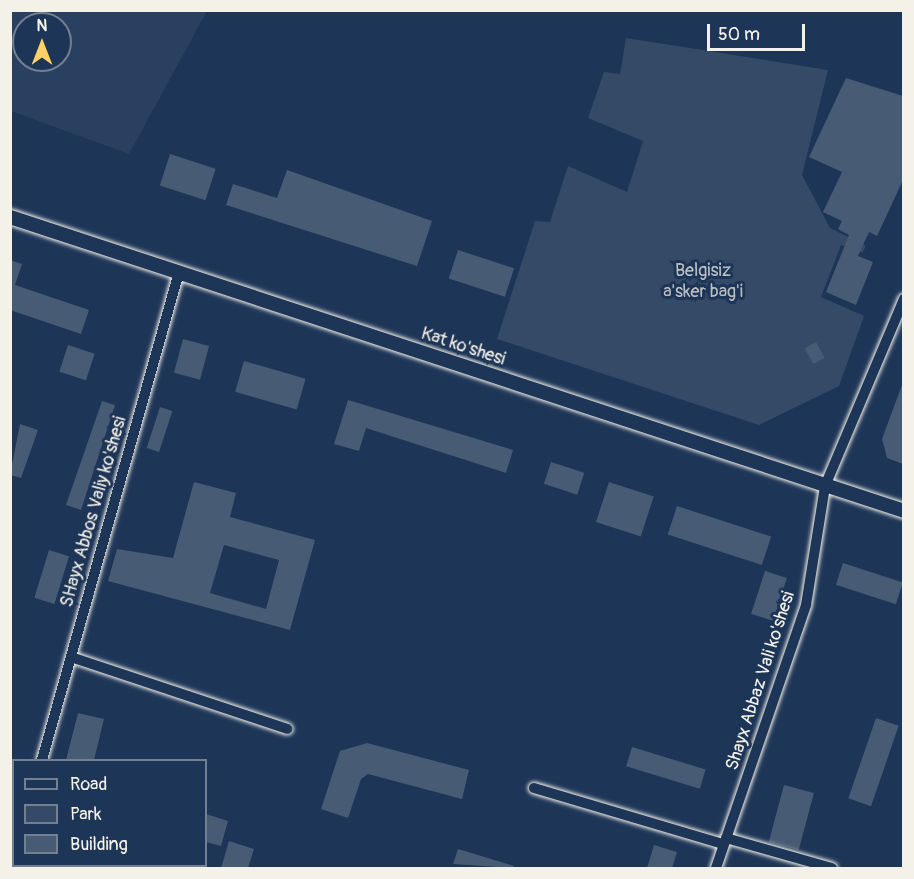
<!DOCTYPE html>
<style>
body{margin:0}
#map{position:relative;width:914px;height:879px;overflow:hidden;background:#1d3557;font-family:Pangolin,sans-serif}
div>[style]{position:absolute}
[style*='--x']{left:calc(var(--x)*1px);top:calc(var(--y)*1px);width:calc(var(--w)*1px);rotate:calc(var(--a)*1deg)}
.built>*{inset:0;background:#2a4060}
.green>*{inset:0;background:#354a67}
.building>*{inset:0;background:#485b74;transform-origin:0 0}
.roads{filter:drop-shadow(0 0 2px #f4f1e8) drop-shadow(0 0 2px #f4f1e8)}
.minor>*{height:10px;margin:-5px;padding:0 5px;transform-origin:5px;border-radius:5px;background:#1d3557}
.tertiary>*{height:14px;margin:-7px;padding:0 7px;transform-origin:7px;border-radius:7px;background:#1d3557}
span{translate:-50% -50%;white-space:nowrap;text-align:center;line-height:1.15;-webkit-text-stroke:6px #1d3557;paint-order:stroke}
.park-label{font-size:18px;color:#bbbfc1}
.street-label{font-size:18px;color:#f4f1e8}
.frame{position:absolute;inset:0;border:12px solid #f4f1e8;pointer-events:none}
.legend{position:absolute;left:12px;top:759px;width:195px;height:108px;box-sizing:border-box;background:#1d3557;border:2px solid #738091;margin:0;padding:8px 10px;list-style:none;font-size:18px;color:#f4f1e8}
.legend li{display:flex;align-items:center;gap:12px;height:30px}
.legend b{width:30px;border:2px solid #738091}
.north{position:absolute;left:12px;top:12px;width:60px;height:60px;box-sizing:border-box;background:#1d3557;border:2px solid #738091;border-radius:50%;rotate:0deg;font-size:16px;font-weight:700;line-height:24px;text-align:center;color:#f4f1e8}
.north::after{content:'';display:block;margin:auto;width:21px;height:27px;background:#ffd166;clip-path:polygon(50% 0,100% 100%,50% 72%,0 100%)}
.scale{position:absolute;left:707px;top:24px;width:98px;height:27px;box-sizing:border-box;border:3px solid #f4f1e8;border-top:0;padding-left:8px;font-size:18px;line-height:21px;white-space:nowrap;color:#f4f1e8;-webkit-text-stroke:4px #1d3557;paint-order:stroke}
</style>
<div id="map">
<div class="built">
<i style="clip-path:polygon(evenodd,10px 11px,11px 10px,207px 11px,129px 154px,11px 111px,10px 11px,24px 24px,60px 24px,60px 60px,24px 60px,24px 24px)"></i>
</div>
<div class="green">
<i style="clip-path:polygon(626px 38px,828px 70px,802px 175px,830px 228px,866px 246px,862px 253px,841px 245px,821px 297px,864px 316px,839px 386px,759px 425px,497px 339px,535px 221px,550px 222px,568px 166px,627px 192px,643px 141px,588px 118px,604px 72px,620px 74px)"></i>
</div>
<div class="building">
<i style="clip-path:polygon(846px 78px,903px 96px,903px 180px,877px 236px,869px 232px,858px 256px,873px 262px,856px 305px,826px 292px,849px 235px,838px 229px,842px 221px,823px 212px,842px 172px,809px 157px)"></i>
<i style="left:170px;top:154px;width:48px;height:33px;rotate:18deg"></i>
<i style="clip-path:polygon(287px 170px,432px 221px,417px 266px,226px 205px,233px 184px,277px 198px)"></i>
<i style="left:458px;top:250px;width:59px;height:30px;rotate:18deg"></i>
<i style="clip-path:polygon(10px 260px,22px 264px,15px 285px,89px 310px,81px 334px,10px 310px)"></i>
<i style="left:183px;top:339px;width:27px;height:35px;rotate:15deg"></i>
<i style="left:816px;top:342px;width:18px;height:13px;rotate:61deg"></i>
<i style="left:68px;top:345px;width:28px;height:28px;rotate:18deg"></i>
<i style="left:244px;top:361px;width:64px;height:32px;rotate:16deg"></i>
<i style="clip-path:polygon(902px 385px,903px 385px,903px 464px,887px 458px,882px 439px)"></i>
<i style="clip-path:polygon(348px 400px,513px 450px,506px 473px,366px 428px,359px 451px,334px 444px)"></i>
<i style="clip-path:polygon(102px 401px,115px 405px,81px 510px,66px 505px)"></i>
<i style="left:160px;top:407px;width:13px;height:43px;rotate:18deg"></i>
<i style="clip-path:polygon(20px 424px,38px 430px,21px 478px,10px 475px)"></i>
<i style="left:551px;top:462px;width:35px;height:23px;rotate:18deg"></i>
<i style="clip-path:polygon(evenodd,194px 482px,236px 493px,230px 517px,315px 540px,290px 630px,108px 581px,117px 549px,173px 558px,194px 482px,224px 545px,279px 560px,266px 609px,210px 593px,224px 545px)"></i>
<i style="left:609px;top:482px;width:47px;height:42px;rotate:18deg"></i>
<i style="left:677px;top:506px;width:99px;height:30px;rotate:18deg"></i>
<i style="left:49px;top:550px;width:21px;height:50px;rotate:17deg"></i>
<i style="left:843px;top:563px;width:63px;height:23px;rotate:18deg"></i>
<i style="left:765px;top:571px;width:23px;height:45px;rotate:18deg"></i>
<i style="clip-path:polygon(78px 713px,104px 719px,94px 760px,66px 760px)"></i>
<i style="left:876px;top:718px;width:24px;height:85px;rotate:19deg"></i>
<i style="clip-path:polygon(367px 743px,469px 770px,462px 799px,368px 774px,361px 779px,348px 818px,321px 809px,340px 751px)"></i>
<i style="left:632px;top:747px;width:77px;height:20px;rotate:17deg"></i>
<i style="left:784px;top:785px;width:31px;height:59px;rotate:15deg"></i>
<i style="clip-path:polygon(206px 814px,228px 821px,221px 846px,206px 842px)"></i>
<i style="clip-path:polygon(229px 841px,254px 849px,248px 868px,221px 868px)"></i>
<i style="clip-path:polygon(654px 845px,677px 852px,672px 868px,647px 868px)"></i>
<i style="clip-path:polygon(458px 849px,514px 866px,513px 868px,453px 864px)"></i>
</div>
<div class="roads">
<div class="minor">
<i style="--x:71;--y:657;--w:228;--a:18.4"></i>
<i style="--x:42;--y:760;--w:507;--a:-74.32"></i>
<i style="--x:534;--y:788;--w:197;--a:16.5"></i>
<i style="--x:10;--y:799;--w:4;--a:14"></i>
<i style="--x:726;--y:838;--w:110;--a:15.8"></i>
<i style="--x:10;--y:867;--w:11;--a:-68"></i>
<i style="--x:716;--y:868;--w:278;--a:-71.1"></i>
<i style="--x:806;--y:605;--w:121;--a:-80.9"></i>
<i style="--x:825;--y:486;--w:203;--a:-67.1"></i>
</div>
<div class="tertiary">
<i style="--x:10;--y:217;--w:941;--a:18.2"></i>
</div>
</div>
<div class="park-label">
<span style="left:703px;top:282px">Belgisiz<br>a'sker bag'i</span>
</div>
<div class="street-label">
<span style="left:463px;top:347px;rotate:18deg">Kat ko'shesi</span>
<span style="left:94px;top:512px;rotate:-74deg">SHayx Abbos Valiy ko'shesi</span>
<span style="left:761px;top:681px;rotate:-72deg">Shayx Abbaz Vali ko'shesi</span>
</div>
<div class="frame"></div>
<ul class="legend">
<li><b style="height:8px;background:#1d3557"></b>Road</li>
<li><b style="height:16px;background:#354a67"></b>Park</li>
<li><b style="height:16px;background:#485b74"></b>Building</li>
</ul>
<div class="north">N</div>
<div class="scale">50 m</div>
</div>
